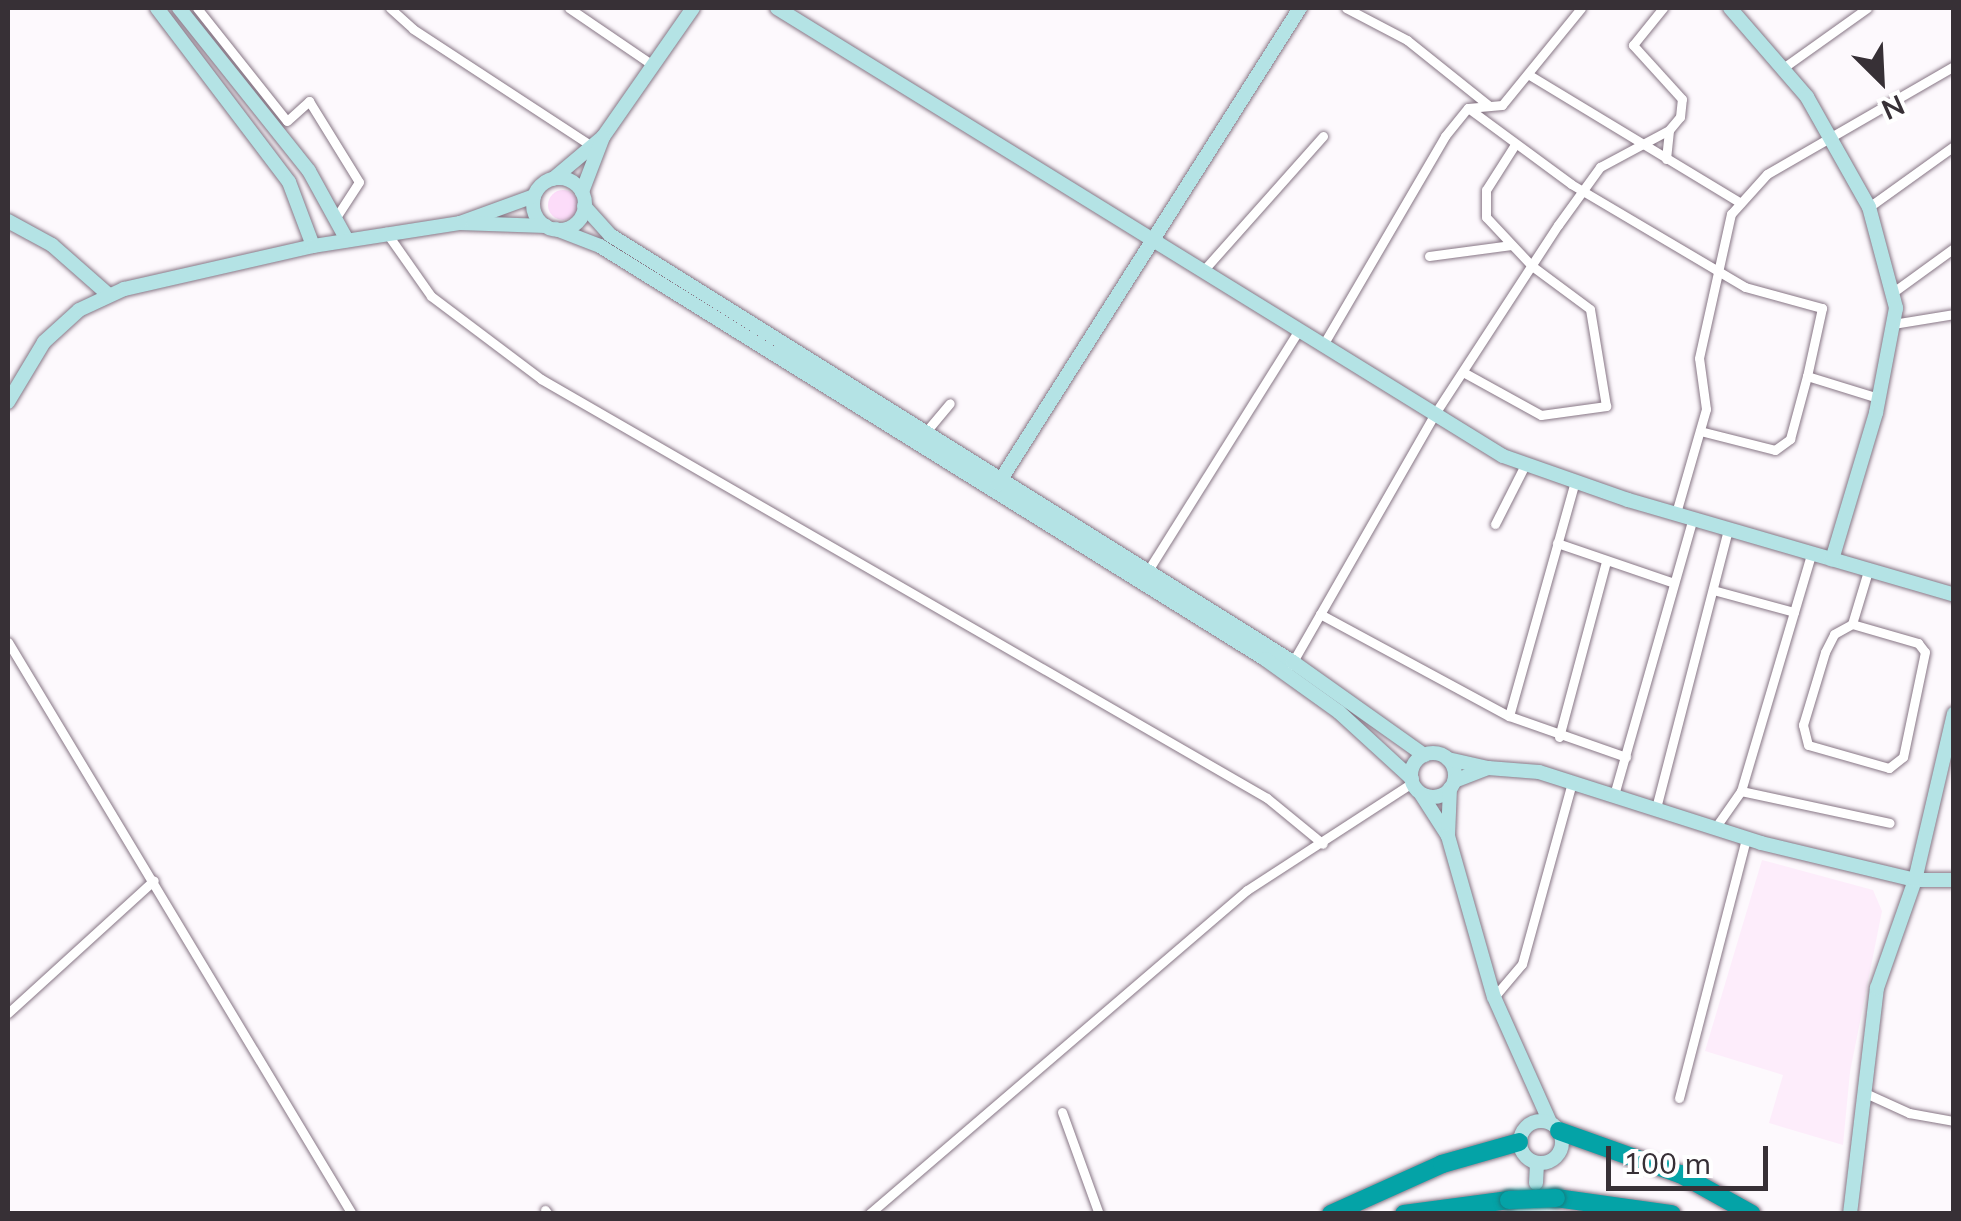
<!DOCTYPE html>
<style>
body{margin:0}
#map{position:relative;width:1961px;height:1221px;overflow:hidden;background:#fdf9fd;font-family:Mulish,sans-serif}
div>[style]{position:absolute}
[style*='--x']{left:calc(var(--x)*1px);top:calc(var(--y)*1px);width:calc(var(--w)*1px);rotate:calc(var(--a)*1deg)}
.built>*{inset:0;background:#fdedfb}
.green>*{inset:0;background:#fcdcf9}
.round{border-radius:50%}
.roads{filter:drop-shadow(0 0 2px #877685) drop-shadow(0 0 2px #877685)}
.street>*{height:9px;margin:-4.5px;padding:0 4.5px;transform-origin:4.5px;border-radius:4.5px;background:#fff}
.secondary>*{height:14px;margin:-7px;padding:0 7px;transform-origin:7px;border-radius:7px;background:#b4e3e5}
.secondary>.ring{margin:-7px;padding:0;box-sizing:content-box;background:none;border:14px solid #b4e3e5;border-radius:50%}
.highway>*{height:18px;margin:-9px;padding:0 9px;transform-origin:9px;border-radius:9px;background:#04a3a7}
.bridges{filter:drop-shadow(0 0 2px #167b7f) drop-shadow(0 0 2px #167b7f)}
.highway-bridge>*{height:18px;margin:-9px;padding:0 9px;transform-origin:9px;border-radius:9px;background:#04a3a7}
span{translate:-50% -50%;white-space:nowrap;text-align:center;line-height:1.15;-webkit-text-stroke:9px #fff;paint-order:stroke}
.frame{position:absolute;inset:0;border:10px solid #373036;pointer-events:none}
.north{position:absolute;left:1831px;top:30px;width:100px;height:100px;-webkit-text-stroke:8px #fff;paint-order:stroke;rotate:156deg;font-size:28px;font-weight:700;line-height:40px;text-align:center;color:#373036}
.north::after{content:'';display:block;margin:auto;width:35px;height:45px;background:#373036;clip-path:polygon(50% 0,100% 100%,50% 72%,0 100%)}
.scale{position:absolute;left:1606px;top:1146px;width:162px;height:45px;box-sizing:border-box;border:5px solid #373036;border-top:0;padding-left:12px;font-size:30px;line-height:35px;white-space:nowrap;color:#373036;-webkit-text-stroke:8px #fff;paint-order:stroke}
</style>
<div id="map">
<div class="built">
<i style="clip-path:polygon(1762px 860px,1873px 890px,1882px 911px,1850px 1072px,1843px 1145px,1769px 1123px,1783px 1075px,1705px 1051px)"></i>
</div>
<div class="green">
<i class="round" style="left:548px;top:190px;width:30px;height:30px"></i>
</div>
<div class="roads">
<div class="street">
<i style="--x:197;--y:8;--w:144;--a:51.5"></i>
<i style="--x:287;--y:121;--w:30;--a:-42"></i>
<i style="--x:309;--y:101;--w:95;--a:58.3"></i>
<i style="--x:359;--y:182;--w:38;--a:123"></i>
<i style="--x:390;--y:8;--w:31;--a:42"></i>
<i style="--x:413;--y:29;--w:214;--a:33.2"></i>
<i style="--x:569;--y:8;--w:103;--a:34.3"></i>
<i style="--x:1346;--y:8;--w:69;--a:27.7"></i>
<i style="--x:1407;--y:40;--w:104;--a:38.7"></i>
<i style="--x:1783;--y:68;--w:103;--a:-35.5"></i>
<i style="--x:1531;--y:76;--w:245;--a:31.2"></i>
<i style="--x:1468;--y:108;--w:128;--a:36.4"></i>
<i style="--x:1571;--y:184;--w:202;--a:30.6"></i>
<i style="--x:1745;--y:287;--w:80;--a:15.3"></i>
<i style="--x:1822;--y:308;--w:70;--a:102.4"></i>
<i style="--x:1807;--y:376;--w:74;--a:17.2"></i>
<i style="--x:1666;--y:159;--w:29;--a:-84"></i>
<i style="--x:1869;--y:207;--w:105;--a:-35.7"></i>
<i style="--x:386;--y:232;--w:78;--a:54.9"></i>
<i style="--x:431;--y:296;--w:138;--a:37"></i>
<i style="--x:541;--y:379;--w:838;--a:29.99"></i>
<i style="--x:1267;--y:798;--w:72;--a:39.4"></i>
<i style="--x:1429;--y:256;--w:83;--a:-7.6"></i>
<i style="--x:1202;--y:272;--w:182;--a:-48.3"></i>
<i style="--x:1892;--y:293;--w:77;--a:-36"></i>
<i style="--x:1893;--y:324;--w:62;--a:-9.3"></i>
<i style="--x:1323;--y:345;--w:242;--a:-59.7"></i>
<i style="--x:1445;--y:136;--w:36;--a:-51"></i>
<i style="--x:1468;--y:108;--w:34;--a:-5"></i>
<i style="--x:1502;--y:105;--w:125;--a:-50.8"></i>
<i style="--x:1463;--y:372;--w:89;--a:28.9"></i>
<i style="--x:1541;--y:415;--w:66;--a:-7.9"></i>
<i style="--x:1606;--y:406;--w:98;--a:-99.4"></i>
<i style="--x:1590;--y:309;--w:72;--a:-143.4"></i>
<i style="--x:1532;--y:266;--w:67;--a:-133.2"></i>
<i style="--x:1486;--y:217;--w:27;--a:-90"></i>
<i style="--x:1486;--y:190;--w:52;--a:-57.5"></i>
<i style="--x:1700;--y:431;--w:77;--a:14.2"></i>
<i style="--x:1775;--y:450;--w:19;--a:-36"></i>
<i style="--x:1790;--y:439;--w:65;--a:-74.9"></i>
<i style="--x:924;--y:434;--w:40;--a:-50"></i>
<i style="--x:1676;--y:513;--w:108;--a:-73.9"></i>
<i style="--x:1706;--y:409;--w:51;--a:-97.8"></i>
<i style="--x:1699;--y:358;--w:148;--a:-77.5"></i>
<i style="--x:1731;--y:214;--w:54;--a:-48"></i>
<i style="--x:1767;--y:174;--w:216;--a:-30"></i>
<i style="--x:1495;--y:524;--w:68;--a:-63.1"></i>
<i style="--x:1557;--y:543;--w:120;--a:18.9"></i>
<i style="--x:1147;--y:572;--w:282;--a:-57.9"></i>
<i style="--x:1713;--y:590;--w:84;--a:15.2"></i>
<i style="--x:1320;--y:614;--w:215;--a:28.4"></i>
<i style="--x:1509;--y:716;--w:124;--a:19.3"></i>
<i style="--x:1852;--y:624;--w:69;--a:16.1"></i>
<i style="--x:1918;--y:643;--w:11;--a:52"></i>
<i style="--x:1925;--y:652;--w:107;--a:101.8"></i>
<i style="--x:1903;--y:757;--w:18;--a:142"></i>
<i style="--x:1889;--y:768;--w:84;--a:-164.1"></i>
<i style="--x:1808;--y:745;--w:21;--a:-104"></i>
<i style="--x:1803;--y:725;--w:76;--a:-73.2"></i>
<i style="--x:1825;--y:652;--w:20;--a:-63"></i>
<i style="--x:1834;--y:634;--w:21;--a:-29"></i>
<i style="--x:1852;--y:624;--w:55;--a:-73.2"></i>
<i style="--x:8;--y:642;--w:667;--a:58.98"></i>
<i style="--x:1291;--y:665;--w:288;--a:-60.2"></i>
<i style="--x:1434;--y:415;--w:227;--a:-56.9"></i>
<i style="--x:1558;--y:225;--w:72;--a:-54.1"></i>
<i style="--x:1600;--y:167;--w:78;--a:-28.2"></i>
<i style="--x:1669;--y:130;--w:17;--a:-50"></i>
<i style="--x:1680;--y:117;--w:18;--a:-84"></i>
<i style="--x:1682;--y:99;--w:73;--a:-132.2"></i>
<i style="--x:1633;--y:45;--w:48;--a:-51"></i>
<i style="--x:1509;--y:716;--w:244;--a:-74.3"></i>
<i style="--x:1559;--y:737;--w:182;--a:-75"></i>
<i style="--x:1741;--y:791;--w:152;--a:12.1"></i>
<i style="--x:1614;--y:795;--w:288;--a:-74.1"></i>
<i style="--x:1656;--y:808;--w:287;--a:-75.5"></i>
<i style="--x:1715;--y:828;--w:45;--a:-54.9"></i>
<i style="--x:1741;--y:791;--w:247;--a:-73.5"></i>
<i style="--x:1494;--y:997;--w:43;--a:-49.7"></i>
<i style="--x:1522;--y:964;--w:189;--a:-74.6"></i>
<i style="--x:8;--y:1013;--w:197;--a:-42.3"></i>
<i style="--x:1863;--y:1092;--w:51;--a:24.5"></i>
<i style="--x:1909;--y:1113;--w:46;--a:10.1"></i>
<i style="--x:1679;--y:1098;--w:268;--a:-75.5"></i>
<i style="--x:1062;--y:1112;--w:109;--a:70.1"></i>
<i style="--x:545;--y:1210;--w:5;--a:53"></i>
<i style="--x:869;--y:1214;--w:498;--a:-40.6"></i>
<i style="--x:1247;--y:890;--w:198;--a:-33"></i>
</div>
<div class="secondary">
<i style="--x:157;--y:8;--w:218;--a:52.8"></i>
<i style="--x:289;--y:182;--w:68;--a:69.4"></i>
<i style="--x:179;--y:8;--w:208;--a:51.4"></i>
<i style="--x:309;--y:171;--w:79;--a:61.2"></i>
<i style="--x:777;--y:8;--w:853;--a:31.68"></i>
<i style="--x:1503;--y:456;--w:133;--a:19.4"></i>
<i style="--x:1628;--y:500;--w:340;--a:16.2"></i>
<i style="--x:1730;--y:8;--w:118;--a:49.1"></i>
<i style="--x:1807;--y:97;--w:126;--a:60.6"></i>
<i style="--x:1869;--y:207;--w:105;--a:75"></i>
<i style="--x:1896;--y:308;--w:107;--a:100.8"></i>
<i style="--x:1876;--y:413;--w:153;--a:106.7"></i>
<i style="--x:603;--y:137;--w:157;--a:-55.1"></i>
<i class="ring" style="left:533px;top:178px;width:38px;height:38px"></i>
<i style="--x:553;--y:179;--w:65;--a:-40"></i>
<i style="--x:603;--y:137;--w:59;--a:110.9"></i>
<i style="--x:534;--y:196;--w:79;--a:160"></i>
<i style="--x:460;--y:223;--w:86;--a:2"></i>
<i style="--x:584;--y:206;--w:39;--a:48"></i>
<i style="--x:610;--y:235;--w:805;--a:32.01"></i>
<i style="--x:1293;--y:662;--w:161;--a:35.4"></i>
<i style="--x:8;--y:221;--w:50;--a:28.6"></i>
<i style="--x:52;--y:245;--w:76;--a:41.3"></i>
<i style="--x:556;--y:229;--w:47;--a:21.1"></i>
<i style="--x:600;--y:246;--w:783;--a:31.84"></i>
<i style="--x:1265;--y:659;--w:91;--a:35.6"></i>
<i style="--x:1339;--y:712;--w:99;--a:42.5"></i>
<i style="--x:8;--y:402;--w:70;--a:-59"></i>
<i style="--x:44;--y:342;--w:47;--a:-42.4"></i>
<i style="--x:79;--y:310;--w:50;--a:-25"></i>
<i style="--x:124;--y:289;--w:194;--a:-12.8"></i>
<i style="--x:313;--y:246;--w:149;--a:-8.9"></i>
<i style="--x:998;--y:484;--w:564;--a:-57.61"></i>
<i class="ring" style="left:1411px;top:753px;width:30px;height:30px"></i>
<i style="--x:1448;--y:759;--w:41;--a:12.7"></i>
<i style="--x:1488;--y:768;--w:36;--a:159"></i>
<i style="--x:1488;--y:768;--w:51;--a:4.5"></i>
<i style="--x:1539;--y:772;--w:233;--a:17.7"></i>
<i style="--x:1761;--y:843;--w:158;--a:13.5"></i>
<i style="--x:1915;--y:880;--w:39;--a:0"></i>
<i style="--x:1421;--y:794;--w:50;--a:57.3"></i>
<i style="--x:1448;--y:836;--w:48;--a:-87.6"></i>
<i style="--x:1448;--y:836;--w:167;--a:74.1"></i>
<i style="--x:1494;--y:997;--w:137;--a:65.9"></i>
<i class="ring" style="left:1520px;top:1121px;width:28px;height:28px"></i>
<i style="--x:1536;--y:1183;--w:20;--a:-87"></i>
<i style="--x:1850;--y:1214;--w:228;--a:-83.2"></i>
<i style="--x:1877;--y:988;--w:114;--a:-70.6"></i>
<i style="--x:1915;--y:880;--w:171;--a:-76.8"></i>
</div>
<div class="highway">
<i style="--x:1559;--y:1131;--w:128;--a:19.6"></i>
<i style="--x:1680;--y:1174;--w:82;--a:29.1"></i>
<i style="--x:1556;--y:1198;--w:117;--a:7.9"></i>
<i style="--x:1331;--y:1214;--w:122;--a:-24.2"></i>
<i style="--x:1442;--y:1164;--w:80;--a:-15.9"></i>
<i style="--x:1404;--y:1214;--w:106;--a:-7.6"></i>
</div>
</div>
<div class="bridges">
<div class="highway-bridge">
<i style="--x:1509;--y:1200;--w:47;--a:-2.4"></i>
</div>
</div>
<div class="frame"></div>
<div class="north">N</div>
<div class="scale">100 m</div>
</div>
